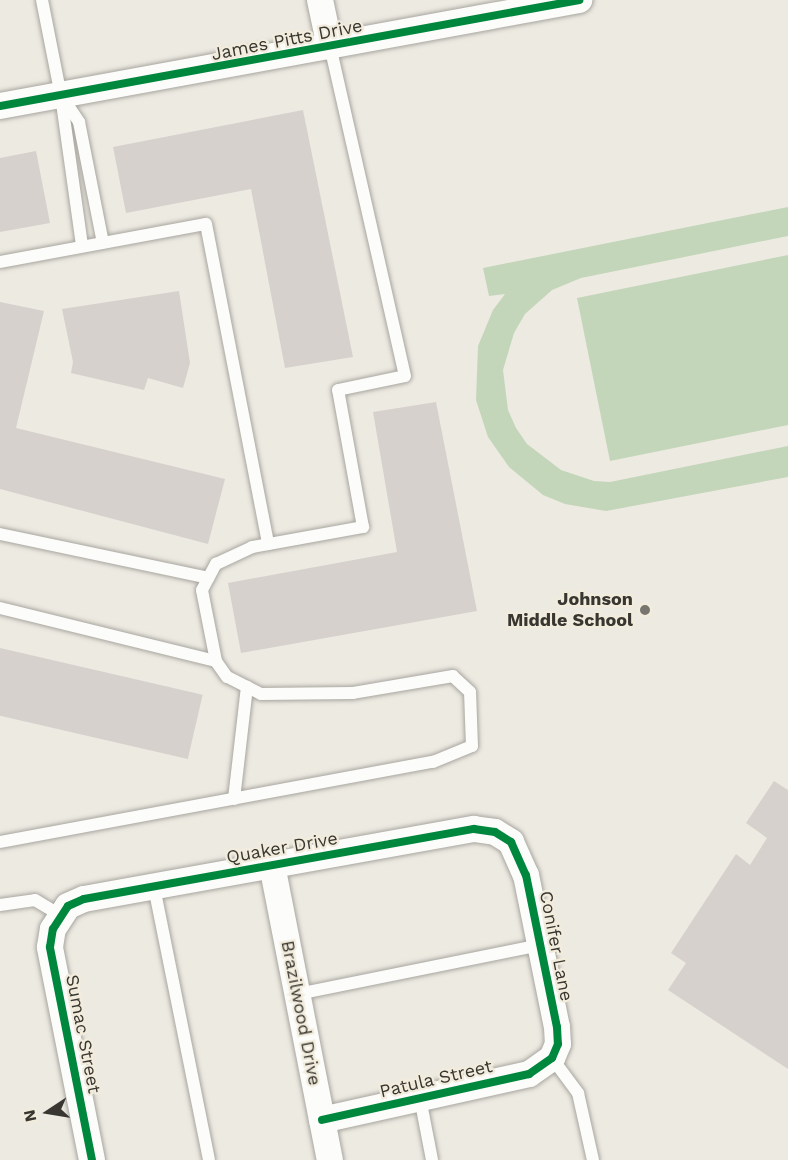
<!DOCTYPE html>
<style>
body{margin:0}
#map{position:relative;width:788px;height:1160px;overflow:hidden;background:#edeae2;font-family:"Work Sans",sans-serif}
div>[style]{position:absolute}
[style*='--x']{left:calc(var(--x)*1px);top:calc(var(--y)*1px);width:calc(var(--w)*1px);rotate:calc(var(--a)*1deg)}
.green>*{inset:0;background:#c3d6b9}
.building>*{inset:0;background:#d6d1cc;transform-origin:0 0}
.roads{filter:drop-shadow(0 0 2px #a8a69f) drop-shadow(0 0 2px #a8a69f)}
.service>*{height:12px;margin:-6px;padding:0 6px;transform-origin:6px;border-radius:6px;background:#fcfcfb}
.minor>*{height:26px;margin:-13px;padding:0 13px;transform-origin:13px;border-radius:13px;background:#fcfcfb}
.cycleway>*{height:8px;margin:-4px;padding:0 4px;transform-origin:4px;border-radius:4px;background:#00873e}
.dots>*{width:16px;height:16px;translate:-50% -50%;box-sizing:border-box;border:3px solid #f2ecdd;border-radius:50%}
span{translate:-50% -50%;white-space:nowrap;text-align:center;line-height:1.15;-webkit-text-stroke:4.5px #f2ecdd;paint-order:stroke}
.street-label{font-size:18px;color:#383630}
.poi-label{font-size:18px;color:#383630;font-weight:700}
.right{translate:-100% -50%;text-align:right}
.north{position:absolute;left:18px;top:1082px;width:60px;height:60px;-webkit-text-stroke:4px #f2ecdd;paint-order:stroke;rotate:258deg;font-size:16px;font-weight:700;line-height:24px;text-align:center;color:#383630}
.north::after{content:'';display:block;margin:auto;width:21px;height:27px;background:#383630;clip-path:polygon(50% 0,100% 100%,50% 72%,0 100%)}
</style>
<div id="map">
<div class="green">
<i style="clip-path:polygon(788px 207px,788px 236px,581px 278px,552px 290px,525px 314px,514px 333px,503px 370px,508px 410px,516px 428px,527px 444px,561px 470px,594px 481px,610px 482px,788px 446px,788px 477px,606px 511px,565px 504px,543px 495px,509px 467px,488px 437px,476px 400px,478px 346px,493px 310px,505px 294px,489px 296px,483px 268px)"></i>
<i style="clip-path:polygon(788px 255px,788px 425px,610px 461px,577px 298px)"></i>
</div>
<div class="building">
<i style="clip-path:polygon(303px 110px,353px 357px,285px 368px,251px 189px,126px 213px,113px 147px)"></i>
<i style="clip-path:polygon(36px 151px,50px 223px,0 232px,0 158px)"></i>
<i style="clip-path:polygon(179px 291px,190px 363px,183px 388px,148px 378px,144px 390px,71px 373px,73px 362px,62px 309px)"></i>
<i style="clip-path:polygon(0 302px,44px 311px,16px 428px,225px 479px,208px 544px,0 489px)"></i>
<i style="clip-path:polygon(436px 402px,477px 611px,241px 653px,228px 583px,397px 552px,373px 412px)"></i>
<i style="left:0;top:648px;width:208px;height:66px;rotate:13deg"></i>
<i style="clip-path:polygon(774px 781px,788px 790px,788px 1069px,668px 990px,686px 963px,671px 953px,736px 854px,750px 865px,767px 838px,746px 823px)"></i>
</div>
<div class="roads">
<div class="service">
<i style="--x:42;--y:0;--w:98;--a:78.8"></i>
<i style="--x:61;--y:96;--w:151;--a:82"></i>
<i style="--x:63;--y:98;--w:29;--a:56"></i>
<i style="--x:79;--y:122;--w:123;--a:78.8"></i>
<i style="--x:0;--y:262;--w:209;--a:-10.5"></i>
<i style="--x:206;--y:224;--w:326;--a:79"></i>
<i style="--x:0;--y:534;--w:213;--a:11.9"></i>
<i style="--x:0;--y:608;--w:222;--a:13.8"></i>
<i style="--x:234;--y:799;--w:113;--a:-83.4"></i>
<i style="--x:0;--y:842;--w:440;--a:-10.5"></i>
<i style="--x:433;--y:762;--w:42;--a:-22.3"></i>
<i style="--x:472;--y:746;--w:54;--a:-92.1"></i>
<i style="--x:470;--y:692;--w:23;--a:-137"></i>
<i style="--x:453;--y:676;--w:101;--a:170.4"></i>
<i style="--x:353;--y:693;--w:92;--a:179.4"></i>
<i style="--x:261;--y:694;--w:38;--a:-153"></i>
<i style="--x:227;--y:677;--w:19;--a:-125"></i>
<i style="--x:216;--y:661;--w:72;--a:-101.2"></i>
<i style="--x:202;--y:590;--w:30;--a:-62"></i>
<i style="--x:216;--y:564;--w:40;--a:-25"></i>
<i style="--x:252;--y:547;--w:113;--a:-10.2"></i>
<i style="--x:363;--y:527;--w:139;--a:-100.3"></i>
<i style="--x:338;--y:390;--w:68;--a:-11.8"></i>
<i style="--x:405;--y:376;--w:337;--a:-102.8"></i>
<i style="--x:154;--y:887;--w:278;--a:78.6"></i>
<i style="--x:0;--y:905;--w:35;--a:-8"></i>
<i style="--x:35;--y:900;--w:29;--a:31"></i>
<i style="--x:298;--y:994;--w:247;--a:-11.4"></i>
<i style="--x:552;--y:1058;--w:44;--a:53.4"></i>
<i style="--x:578;--y:1093;--w:69;--a:77.4"></i>
<i style="--x:420;--y:1098;--w:63;--a:79"></i>
</div>
<div class="minor">
<i style="--x:320;--y:0;--w:48;--a:78"></i>
<i style="--x:0;--y:106;--w:589;--a:-10.37"></i>
<i style="--x:272;--y:865;--w:301;--a:78.9"></i>
<i style="--x:92;--y:1160;--w:217;--a:-101.2"></i>
<i style="--x:50;--y:947;--w:18;--a:-81"></i>
<i style="--x:53;--y:929;--w:27;--a:-57"></i>
<i style="--x:68;--y:906;--w:17;--a:-24"></i>
<i style="--x:84;--y:899;--w:396;--a:-10.2"></i>
<i style="--x:474;--y:829;--w:21;--a:8"></i>
<i style="--x:495;--y:832;--w:19;--a:32"></i>
<i style="--x:511;--y:842;--w:36;--a:66"></i>
<i style="--x:526;--y:875;--w:155;--a:78.5"></i>
<i style="--x:557;--y:1027;--w:17;--a:87"></i>
<i style="--x:558;--y:1044;--w:15;--a:113"></i>
<i style="--x:552;--y:1058;--w:28;--a:145"></i>
<i style="--x:529;--y:1074;--w:212;--a:167.5"></i>
</div>
</div>
<div class="cycleway">
<i style="--x:0;--y:106;--w:589;--a:-10.37"></i>
<i style="--x:92;--y:1160;--w:217;--a:-101.2"></i>
<i style="--x:50;--y:947;--w:18;--a:-81"></i>
<i style="--x:53;--y:929;--w:27;--a:-57"></i>
<i style="--x:68;--y:906;--w:17;--a:-24"></i>
<i style="--x:84;--y:899;--w:396;--a:-10.2"></i>
<i style="--x:474;--y:829;--w:21;--a:8"></i>
<i style="--x:495;--y:832;--w:19;--a:32"></i>
<i style="--x:511;--y:842;--w:36;--a:66"></i>
<i style="--x:526;--y:875;--w:155;--a:78.5"></i>
<i style="--x:557;--y:1027;--w:17;--a:87"></i>
<i style="--x:558;--y:1044;--w:15;--a:113"></i>
<i style="--x:552;--y:1058;--w:28;--a:145"></i>
<i style="--x:529;--y:1074;--w:212;--a:167.5"></i>
</div>
<div class="dots">
<i style="left:645px;top:610px;background:#77756e"></i>
</div>
<div class="street-label">
<span style="left:287px;top:40px;rotate:-11deg">James Pitts Drive</span>
<span style="left:282px;top:848px;rotate:-10deg">Quaker Drive</span>
<span style="left:556px;top:946px;rotate:79deg">Conifer Lane</span>
<span style="left:301px;top:1013px;rotate:79deg">Brazilwood Drive</span>
<span style="left:83px;top:1034px;rotate:79deg">Sumac Street</span>
<span style="left:436px;top:1079px;rotate:-13deg">Patula Street</span>
</div>
<div class="poi-label">
<span class="right" style="left:633px;top:610px">Johnson<br>Middle School</span>
</div>
<div class="north">N</div>
</div>
